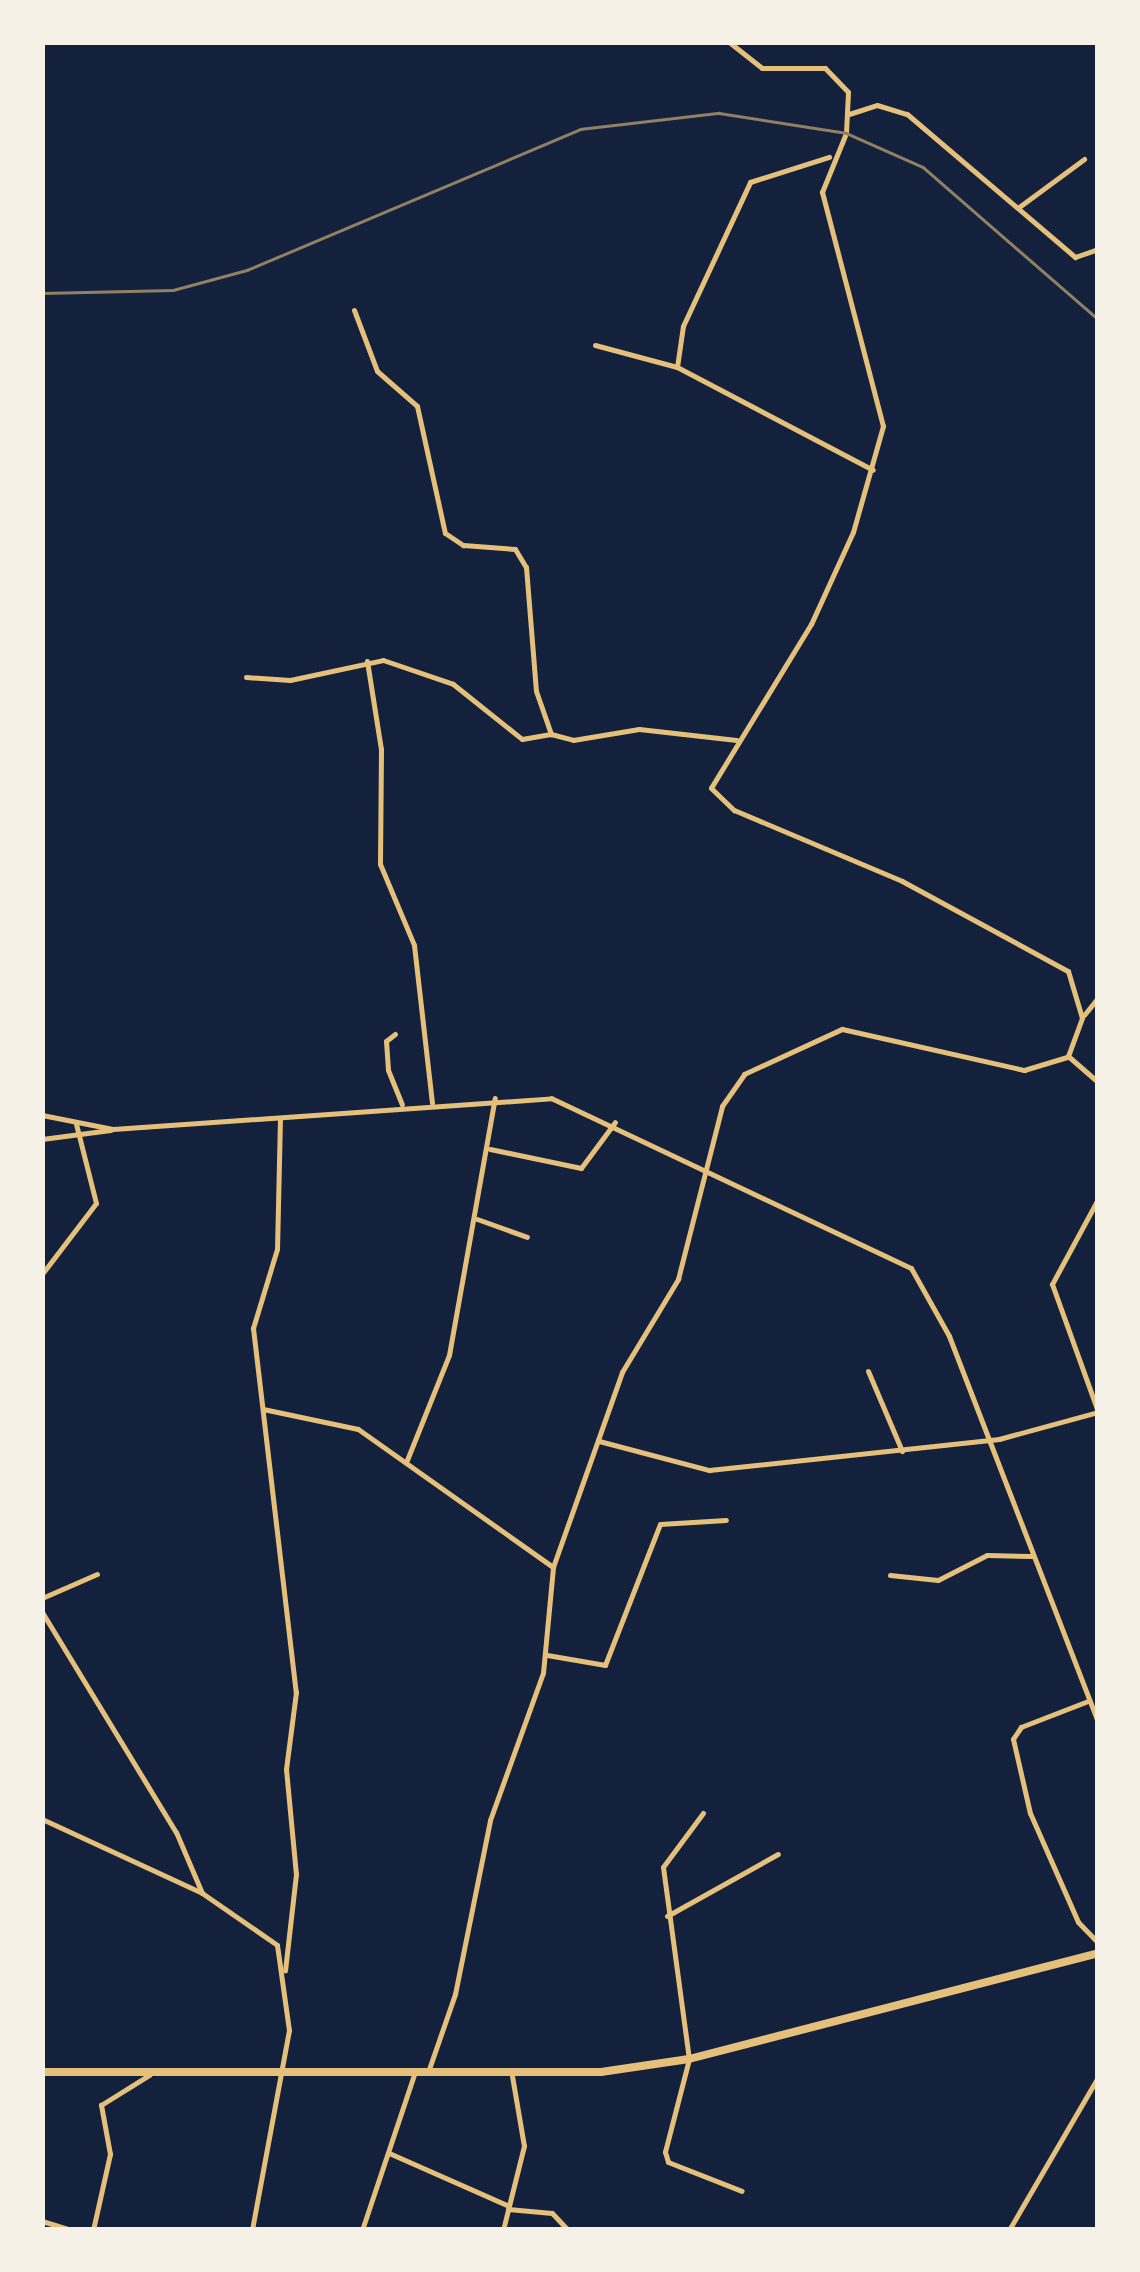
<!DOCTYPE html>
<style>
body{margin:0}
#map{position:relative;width:1140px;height:2272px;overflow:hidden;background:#14213d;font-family:"Titillium Web",sans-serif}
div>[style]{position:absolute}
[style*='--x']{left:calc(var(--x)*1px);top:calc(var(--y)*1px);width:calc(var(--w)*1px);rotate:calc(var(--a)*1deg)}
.minor>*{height:5px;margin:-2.5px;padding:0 2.5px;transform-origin:2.5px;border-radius:2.5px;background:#e5c07b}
.tertiary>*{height:8px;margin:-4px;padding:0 4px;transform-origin:4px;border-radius:4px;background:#e5c07b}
.rail>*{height:2.5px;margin:-1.25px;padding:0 1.25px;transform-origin:1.25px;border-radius:1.25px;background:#918062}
span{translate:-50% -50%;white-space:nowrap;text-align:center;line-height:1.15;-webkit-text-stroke:10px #f6f1e7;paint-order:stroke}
.frame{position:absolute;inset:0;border:45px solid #f6f1e7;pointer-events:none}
</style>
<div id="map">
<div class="minor">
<i style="--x:729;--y:42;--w:42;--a:38.2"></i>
<i style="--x:762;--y:68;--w:63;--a:0"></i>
<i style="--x:825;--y:68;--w:33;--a:46"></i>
<i style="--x:848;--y:92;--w:41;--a:92.8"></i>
<i style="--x:846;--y:133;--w:64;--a:112.1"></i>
<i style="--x:822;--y:192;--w:242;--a:75.4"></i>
<i style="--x:883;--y:426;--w:110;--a:105.8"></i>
<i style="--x:853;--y:532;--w:101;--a:114.5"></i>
<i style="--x:811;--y:624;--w:192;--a:121.4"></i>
<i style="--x:711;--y:788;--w:32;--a:44"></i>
<i style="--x:734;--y:810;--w:182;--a:22.9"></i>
<i style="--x:902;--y:881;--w:189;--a:28.5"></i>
<i style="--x:1068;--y:971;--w:49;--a:73.4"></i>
<i style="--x:1082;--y:1018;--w:40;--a:110.2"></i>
<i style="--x:1068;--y:1056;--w:40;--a:41"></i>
<i style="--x:849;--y:114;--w:29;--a:-18"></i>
<i style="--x:877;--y:105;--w:31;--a:17"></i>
<i style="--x:907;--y:114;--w:221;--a:40.4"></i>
<i style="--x:1075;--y:257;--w:24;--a:-19"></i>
<i style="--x:1019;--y:207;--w:81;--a:-36.4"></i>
<i style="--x:354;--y:310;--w:65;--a:69.3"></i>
<i style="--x:377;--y:371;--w:53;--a:41.2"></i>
<i style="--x:417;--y:406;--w:130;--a:77.6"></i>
<i style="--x:445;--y:533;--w:22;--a:34"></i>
<i style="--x:463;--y:545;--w:52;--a:4.4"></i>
<i style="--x:515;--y:549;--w:21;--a:59"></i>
<i style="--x:526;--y:567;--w:124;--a:85.4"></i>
<i style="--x:536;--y:691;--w:46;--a:70.8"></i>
<i style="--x:551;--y:734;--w:23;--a:15"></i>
<i style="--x:573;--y:740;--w:67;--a:-9.5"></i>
<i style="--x:639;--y:729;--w:98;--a:6.5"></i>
<i style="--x:595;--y:345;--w:85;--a:15"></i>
<i style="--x:677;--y:367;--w:221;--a:27.7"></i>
<i style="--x:677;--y:367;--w:41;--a:-81.7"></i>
<i style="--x:683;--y:326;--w:159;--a:-65"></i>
<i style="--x:750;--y:182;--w:83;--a:-17.6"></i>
<i style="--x:367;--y:661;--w:89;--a:81"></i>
<i style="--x:381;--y:749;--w:115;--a:90.5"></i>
<i style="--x:380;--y:864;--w:88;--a:67.2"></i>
<i style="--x:414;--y:945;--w:159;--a:83.5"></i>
<i style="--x:246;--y:677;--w:44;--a:3.9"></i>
<i style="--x:290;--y:680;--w:95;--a:-12.1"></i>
<i style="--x:383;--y:660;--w:74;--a:18.9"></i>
<i style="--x:453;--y:684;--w:88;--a:38.6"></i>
<i style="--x:522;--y:739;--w:29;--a:-10"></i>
<i style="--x:1084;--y:1015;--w:22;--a:-51"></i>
<i style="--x:395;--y:1034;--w:11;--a:142"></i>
<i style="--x:386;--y:1041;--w:29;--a:86"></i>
<i style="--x:388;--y:1070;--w:37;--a:68"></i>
<i style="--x:42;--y:1115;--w:72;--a:11.2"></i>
<i style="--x:113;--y:1129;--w:439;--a:-4"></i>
<i style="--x:551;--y:1098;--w:398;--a:25.3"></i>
<i style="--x:911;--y:1268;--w:78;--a:60.8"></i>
<i style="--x:949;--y:1336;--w:415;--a:68.9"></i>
<i style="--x:280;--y:1118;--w:131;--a:91.3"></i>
<i style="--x:277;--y:1249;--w:83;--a:106.9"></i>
<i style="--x:253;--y:1328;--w:367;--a:83.3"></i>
<i style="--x:296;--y:1692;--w:78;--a:97.4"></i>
<i style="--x:286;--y:1769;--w:105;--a:84.6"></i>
<i style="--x:296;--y:1874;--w:97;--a:96.5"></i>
<i style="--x:42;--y:1139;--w:69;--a:-7.5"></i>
<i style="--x:490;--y:1149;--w:93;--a:11.8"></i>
<i style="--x:581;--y:1168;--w:57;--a:-53.5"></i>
<i style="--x:1098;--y:1199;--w:97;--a:118.4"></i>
<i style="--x:1052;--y:1284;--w:136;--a:70.2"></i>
<i style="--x:477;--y:1219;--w:53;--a:19.8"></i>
<i style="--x:42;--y:1274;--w:89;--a:-52.7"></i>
<i style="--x:96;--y:1203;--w:81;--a:-104.2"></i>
<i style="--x:868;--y:1371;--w:87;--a:67"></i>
<i style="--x:263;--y:1409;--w:97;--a:11.9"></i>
<i style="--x:358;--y:1429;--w:239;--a:35.3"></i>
<i style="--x:599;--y:1441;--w:114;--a:14.8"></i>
<i style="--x:709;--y:1470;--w:292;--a:-6.1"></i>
<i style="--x:999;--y:1439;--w:103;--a:-15.3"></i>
<i style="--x:407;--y:1460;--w:113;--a:-68.2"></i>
<i style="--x:449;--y:1355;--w:261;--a:-79.9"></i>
<i style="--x:890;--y:1575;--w:48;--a:5.9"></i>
<i style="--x:938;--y:1580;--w:55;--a:-27"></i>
<i style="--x:987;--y:1555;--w:45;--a:1.3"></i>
<i style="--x:42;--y:1598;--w:60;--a:-23.6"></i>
<i style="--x:42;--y:1612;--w:258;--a:58.7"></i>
<i style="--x:176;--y:1832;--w:66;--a:66.9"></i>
<i style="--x:547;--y:1655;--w:59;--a:9.8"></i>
<i style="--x:605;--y:1665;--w:151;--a:-68.7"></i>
<i style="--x:660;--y:1524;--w:66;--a:-3.5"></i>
<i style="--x:1088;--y:1701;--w:72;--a:158.8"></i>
<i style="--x:1021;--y:1727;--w:14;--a:124"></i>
<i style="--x:1013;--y:1739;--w:76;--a:77.1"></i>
<i style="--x:1030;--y:1813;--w:119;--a:66.2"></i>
<i style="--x:1078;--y:1922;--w:29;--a:46"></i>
<i style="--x:703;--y:1813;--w:67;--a:126.5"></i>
<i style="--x:663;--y:1867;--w:194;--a:82.3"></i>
<i style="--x:689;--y:2059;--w:96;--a:104.5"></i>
<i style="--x:665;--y:2152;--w:10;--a:73"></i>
<i style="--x:668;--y:2162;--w:79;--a:21.4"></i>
<i style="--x:42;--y:1819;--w:176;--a:24.8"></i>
<i style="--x:202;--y:1893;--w:91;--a:34.7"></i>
<i style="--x:277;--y:1945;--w:86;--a:82"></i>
<i style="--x:289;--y:2030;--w:203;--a:100.5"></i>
<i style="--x:667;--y:1916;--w:127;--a:-29.2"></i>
<i style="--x:428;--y:2072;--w:83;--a:-70.9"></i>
<i style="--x:455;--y:1994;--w:177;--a:-78.6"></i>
<i style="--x:490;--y:1820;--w:156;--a:-70.2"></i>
<i style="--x:543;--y:1673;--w:106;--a:-84.6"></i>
<i style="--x:553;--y:1567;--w:207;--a:-70.5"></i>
<i style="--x:622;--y:1372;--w:109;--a:-58.9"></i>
<i style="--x:678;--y:1279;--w:179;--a:-75.7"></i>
<i style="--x:722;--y:1106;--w:39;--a:-55"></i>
<i style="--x:744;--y:1074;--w:108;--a:-24.7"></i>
<i style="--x:842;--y:1029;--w:187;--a:12.7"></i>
<i style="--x:1024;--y:1070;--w:45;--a:-16.8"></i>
<i style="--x:389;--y:2153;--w:131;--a:23.8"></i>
<i style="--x:508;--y:2209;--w:44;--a:5.2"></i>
<i style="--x:552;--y:2213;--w:23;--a:47"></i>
<i style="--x:42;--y:2221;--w:31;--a:17"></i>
<i style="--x:93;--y:2230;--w:78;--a:-77.4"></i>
<i style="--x:110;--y:2154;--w:50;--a:-100.4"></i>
<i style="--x:101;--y:2105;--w:57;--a:-32"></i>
<i style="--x:362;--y:2230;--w:163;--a:-71.5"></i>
<i style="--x:503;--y:2230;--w:87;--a:-76"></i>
<i style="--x:524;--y:2146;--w:71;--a:-99.7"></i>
<i style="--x:1009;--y:2230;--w:177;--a:-59.8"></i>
</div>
<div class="tertiary">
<i style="--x:42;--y:2072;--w:559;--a:0"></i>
<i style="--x:601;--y:2072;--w:89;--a:-8.4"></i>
<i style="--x:689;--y:2059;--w:423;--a:-14.5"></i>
</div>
<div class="rail">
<i style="--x:42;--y:293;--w:131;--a:-1.3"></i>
<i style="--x:173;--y:290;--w:77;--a:-15.1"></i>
<i style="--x:247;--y:270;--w:362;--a:-22.9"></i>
<i style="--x:580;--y:129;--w:140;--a:-6.6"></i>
<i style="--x:719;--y:113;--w:129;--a:8.9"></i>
<i style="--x:846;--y:133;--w:84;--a:23.8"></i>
<i style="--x:923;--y:167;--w:232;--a:41"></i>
</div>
<div class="frame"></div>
</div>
